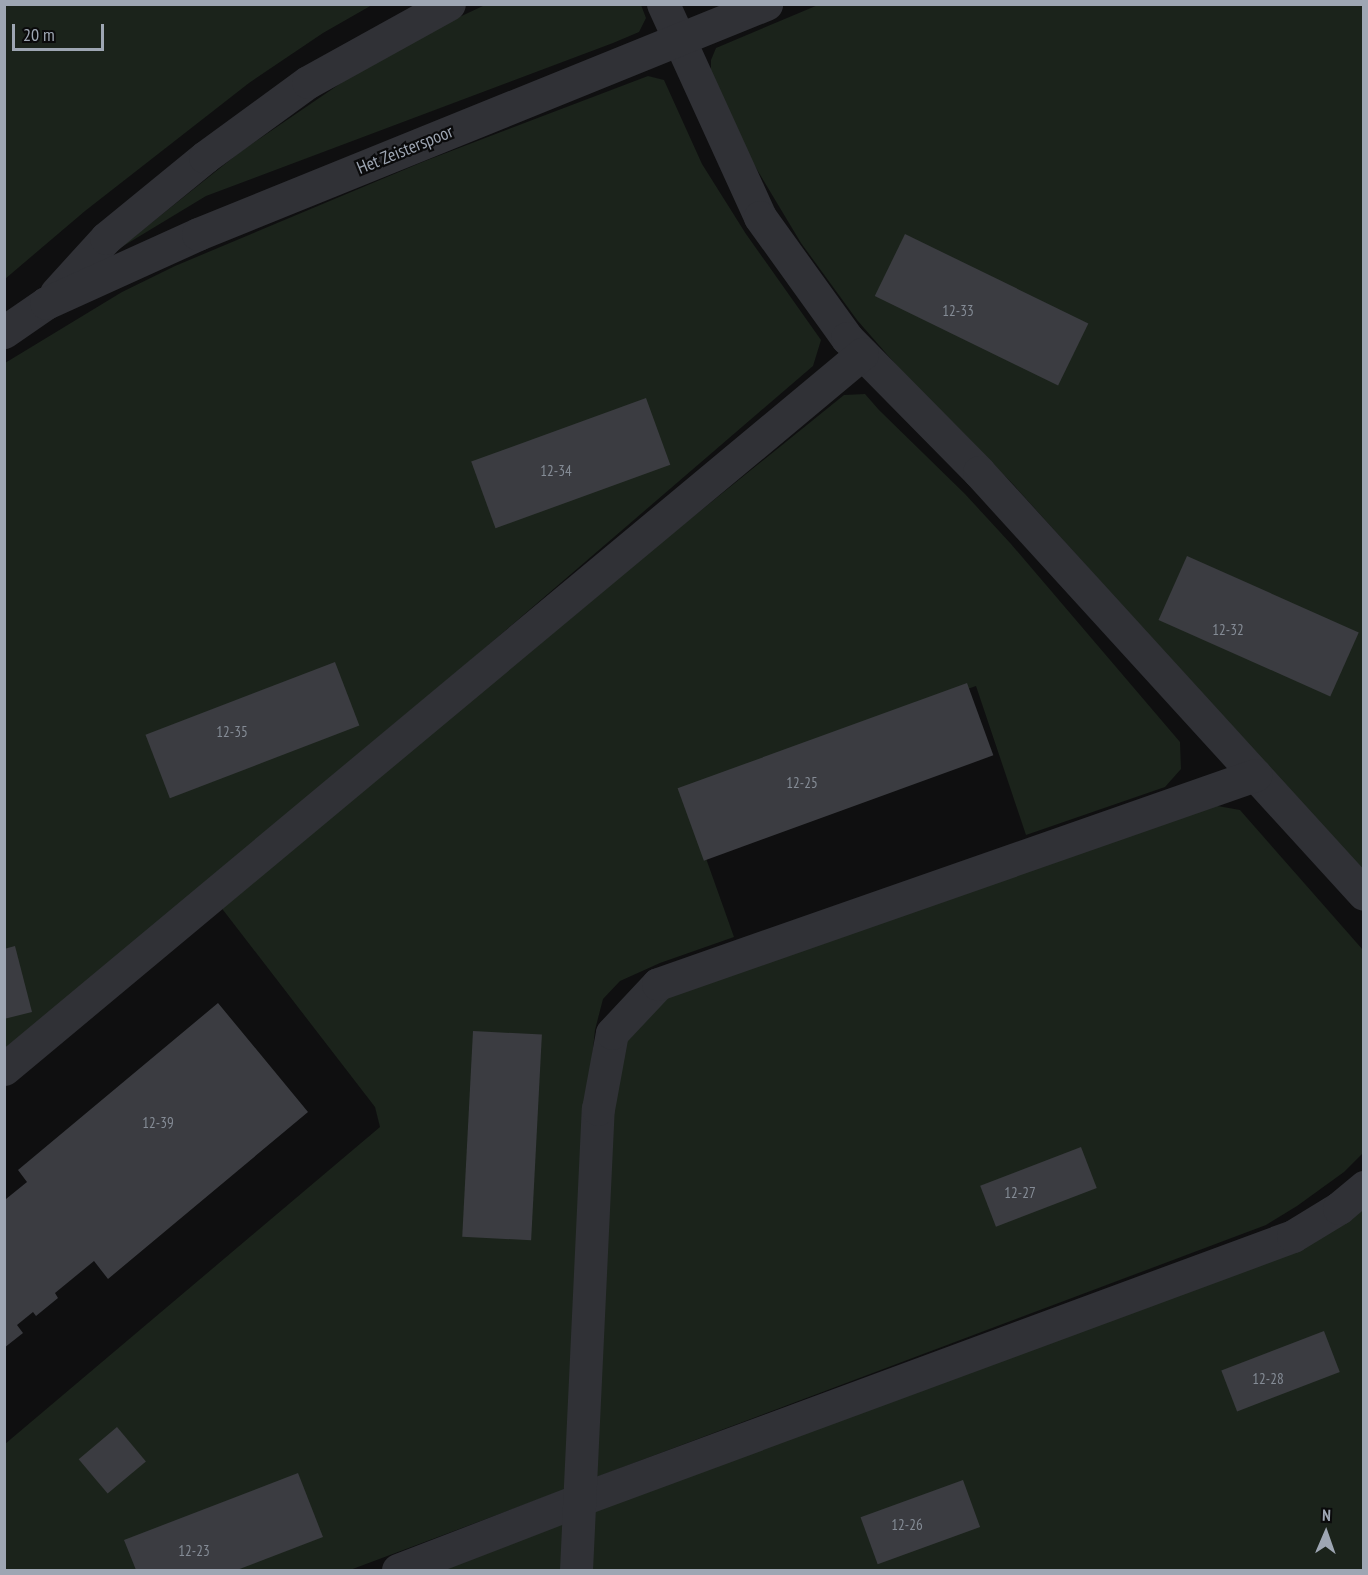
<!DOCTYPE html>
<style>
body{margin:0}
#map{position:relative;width:1368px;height:1575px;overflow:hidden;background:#0f0f10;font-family:"PT Sans Narrow",sans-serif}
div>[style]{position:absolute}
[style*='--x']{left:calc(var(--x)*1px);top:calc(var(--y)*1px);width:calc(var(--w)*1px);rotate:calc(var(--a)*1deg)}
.green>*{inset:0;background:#1b231b}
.building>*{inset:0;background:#3b3c41;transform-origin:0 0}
.minor>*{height:33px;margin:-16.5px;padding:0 16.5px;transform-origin:16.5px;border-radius:16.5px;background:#303136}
span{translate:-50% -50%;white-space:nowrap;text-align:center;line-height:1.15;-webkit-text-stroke:4.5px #0a0a0b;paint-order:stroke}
.number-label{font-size:15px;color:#858c96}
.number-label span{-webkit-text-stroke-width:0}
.street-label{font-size:18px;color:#9ea6b3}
.frame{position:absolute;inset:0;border:6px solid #9ea6b3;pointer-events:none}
.north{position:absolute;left:1296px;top:1503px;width:60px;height:60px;-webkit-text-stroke:4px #0a0a0b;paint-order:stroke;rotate:2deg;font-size:16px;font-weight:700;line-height:24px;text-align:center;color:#9ea6b3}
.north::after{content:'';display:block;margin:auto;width:21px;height:27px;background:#9ea6b3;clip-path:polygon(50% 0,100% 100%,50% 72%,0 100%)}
.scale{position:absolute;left:12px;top:24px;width:92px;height:27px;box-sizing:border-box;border:3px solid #9ea6b3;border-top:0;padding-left:8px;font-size:18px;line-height:21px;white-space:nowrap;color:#9ea6b3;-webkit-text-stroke:4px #0a0a0b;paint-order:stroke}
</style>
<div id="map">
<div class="green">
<i style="clip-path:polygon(4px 5px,5px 4px,372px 5px,323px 33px,249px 83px,85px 211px,5px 279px)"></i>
<i style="clip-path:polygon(485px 5px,641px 5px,646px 18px,639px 32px,613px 43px,206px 196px,120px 248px,240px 152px,366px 66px,421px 35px)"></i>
<i style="clip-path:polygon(818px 5px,1363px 5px,1363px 883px,1084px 563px,1010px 481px,932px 406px,857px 320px,801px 243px,741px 143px,711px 84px,711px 60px,716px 48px)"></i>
<i style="clip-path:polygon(648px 76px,664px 80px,702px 164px,746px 234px,821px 340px,813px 366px,464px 666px,5px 1050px,5px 363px,122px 292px,175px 266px,425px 161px)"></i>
<i style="clip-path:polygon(865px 394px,879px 410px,965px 494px,1011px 544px,1180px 742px,1181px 769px,1165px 787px,1026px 835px,976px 686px,682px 791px,734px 937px,660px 963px,620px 981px,603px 999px,595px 1030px,585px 1125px,566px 1489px,350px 1570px,5px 1570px,5px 1444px,380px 1127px,375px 1107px,220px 906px,482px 687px,844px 395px)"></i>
<i style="clip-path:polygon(1212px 805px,1240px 810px,1363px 950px,1363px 1153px,1344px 1172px,1297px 1206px,1266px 1225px,594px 1478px,612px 1127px,623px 1035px,637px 1004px)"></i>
<i style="clip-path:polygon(1363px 1191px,1363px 1570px,589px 1570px,593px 1508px)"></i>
<i style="clip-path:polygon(564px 1519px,561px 1570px,427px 1570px)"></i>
</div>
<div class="building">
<i style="left:905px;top:234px;width:204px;height:69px;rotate:26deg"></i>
<i style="left:646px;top:398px;width:71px;height:186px;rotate:70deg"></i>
<i style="left:1187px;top:556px;width:188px;height:70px;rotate:24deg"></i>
<i style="left:335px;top:662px;width:68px;height:203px;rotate:69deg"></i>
<i style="left:967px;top:683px;width:77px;height:308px;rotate:70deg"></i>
<i style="clip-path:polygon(15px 946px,32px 1012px,4px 1019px,4px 949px)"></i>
<i style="clip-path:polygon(218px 1003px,308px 1112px,108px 1279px,94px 1261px,55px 1293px,58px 1298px,36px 1316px,33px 1312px,17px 1325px,23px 1333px,4px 1348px,4px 1196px,6px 1199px,27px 1182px,18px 1170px)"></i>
<i style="left:473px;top:1031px;width:69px;height:206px;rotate:3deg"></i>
<i style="left:1081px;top:1147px;width:44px;height:108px;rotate:69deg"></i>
<i style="left:1324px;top:1331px;width:44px;height:110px;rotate:69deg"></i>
<i style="left:117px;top:1427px;width:45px;height:50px;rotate:50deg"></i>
<i style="clip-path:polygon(298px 1473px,323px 1537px,237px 1570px,136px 1570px,124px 1540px)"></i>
<i style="left:963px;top:1480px;width:50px;height:109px;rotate:70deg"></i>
</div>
<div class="minor">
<i style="--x:663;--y:4;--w:234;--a:65.5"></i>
<i style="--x:760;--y:217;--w:149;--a:54.3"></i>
<i style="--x:847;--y:338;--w:188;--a:45.4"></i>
<i style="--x:979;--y:472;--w:571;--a:47.63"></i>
<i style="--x:56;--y:293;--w:74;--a:-47.7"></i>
<i style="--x:106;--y:238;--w:128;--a:-39.3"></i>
<i style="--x:205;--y:157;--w:127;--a:-36.1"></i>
<i style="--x:308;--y:82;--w:161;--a:-29"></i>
<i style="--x:4;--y:332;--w:51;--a:-34.6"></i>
<i style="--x:46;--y:303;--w:167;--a:-24.4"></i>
<i style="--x:198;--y:234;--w:613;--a:-22.04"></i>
<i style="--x:4;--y:1069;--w:1117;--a:-39.81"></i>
<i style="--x:398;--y:1570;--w:194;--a:-21.1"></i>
<i style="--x:579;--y:1500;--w:761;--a:-20.29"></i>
<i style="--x:1293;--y:1236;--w:54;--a:-31.3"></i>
<i style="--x:1339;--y:1208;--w:33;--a:-40"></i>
<i style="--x:576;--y:1570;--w:462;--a:-87.3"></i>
<i style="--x:598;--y:1109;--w:77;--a:-79.6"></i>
<i style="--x:612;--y:1033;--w:67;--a:-46.8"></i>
<i style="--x:658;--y:984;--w:633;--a:-19.29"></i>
</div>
<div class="number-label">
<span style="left:958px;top:311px">12-33</span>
<span style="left:556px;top:471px">12-34</span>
<span style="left:1228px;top:630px">12-32</span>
<span style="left:232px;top:732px">12-35</span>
<span style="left:802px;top:783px">12-25</span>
<span style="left:158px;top:1123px">12-39</span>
<span style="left:1020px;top:1193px">12-27</span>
<span style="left:1268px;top:1379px">12-28</span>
<span style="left:907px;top:1525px">12-26</span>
<span style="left:194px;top:1551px">12-23</span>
</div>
<div class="street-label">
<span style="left:405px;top:150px;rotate:-22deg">Het Zeisterspoor</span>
</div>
<div class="frame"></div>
<div class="north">N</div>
<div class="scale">20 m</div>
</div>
